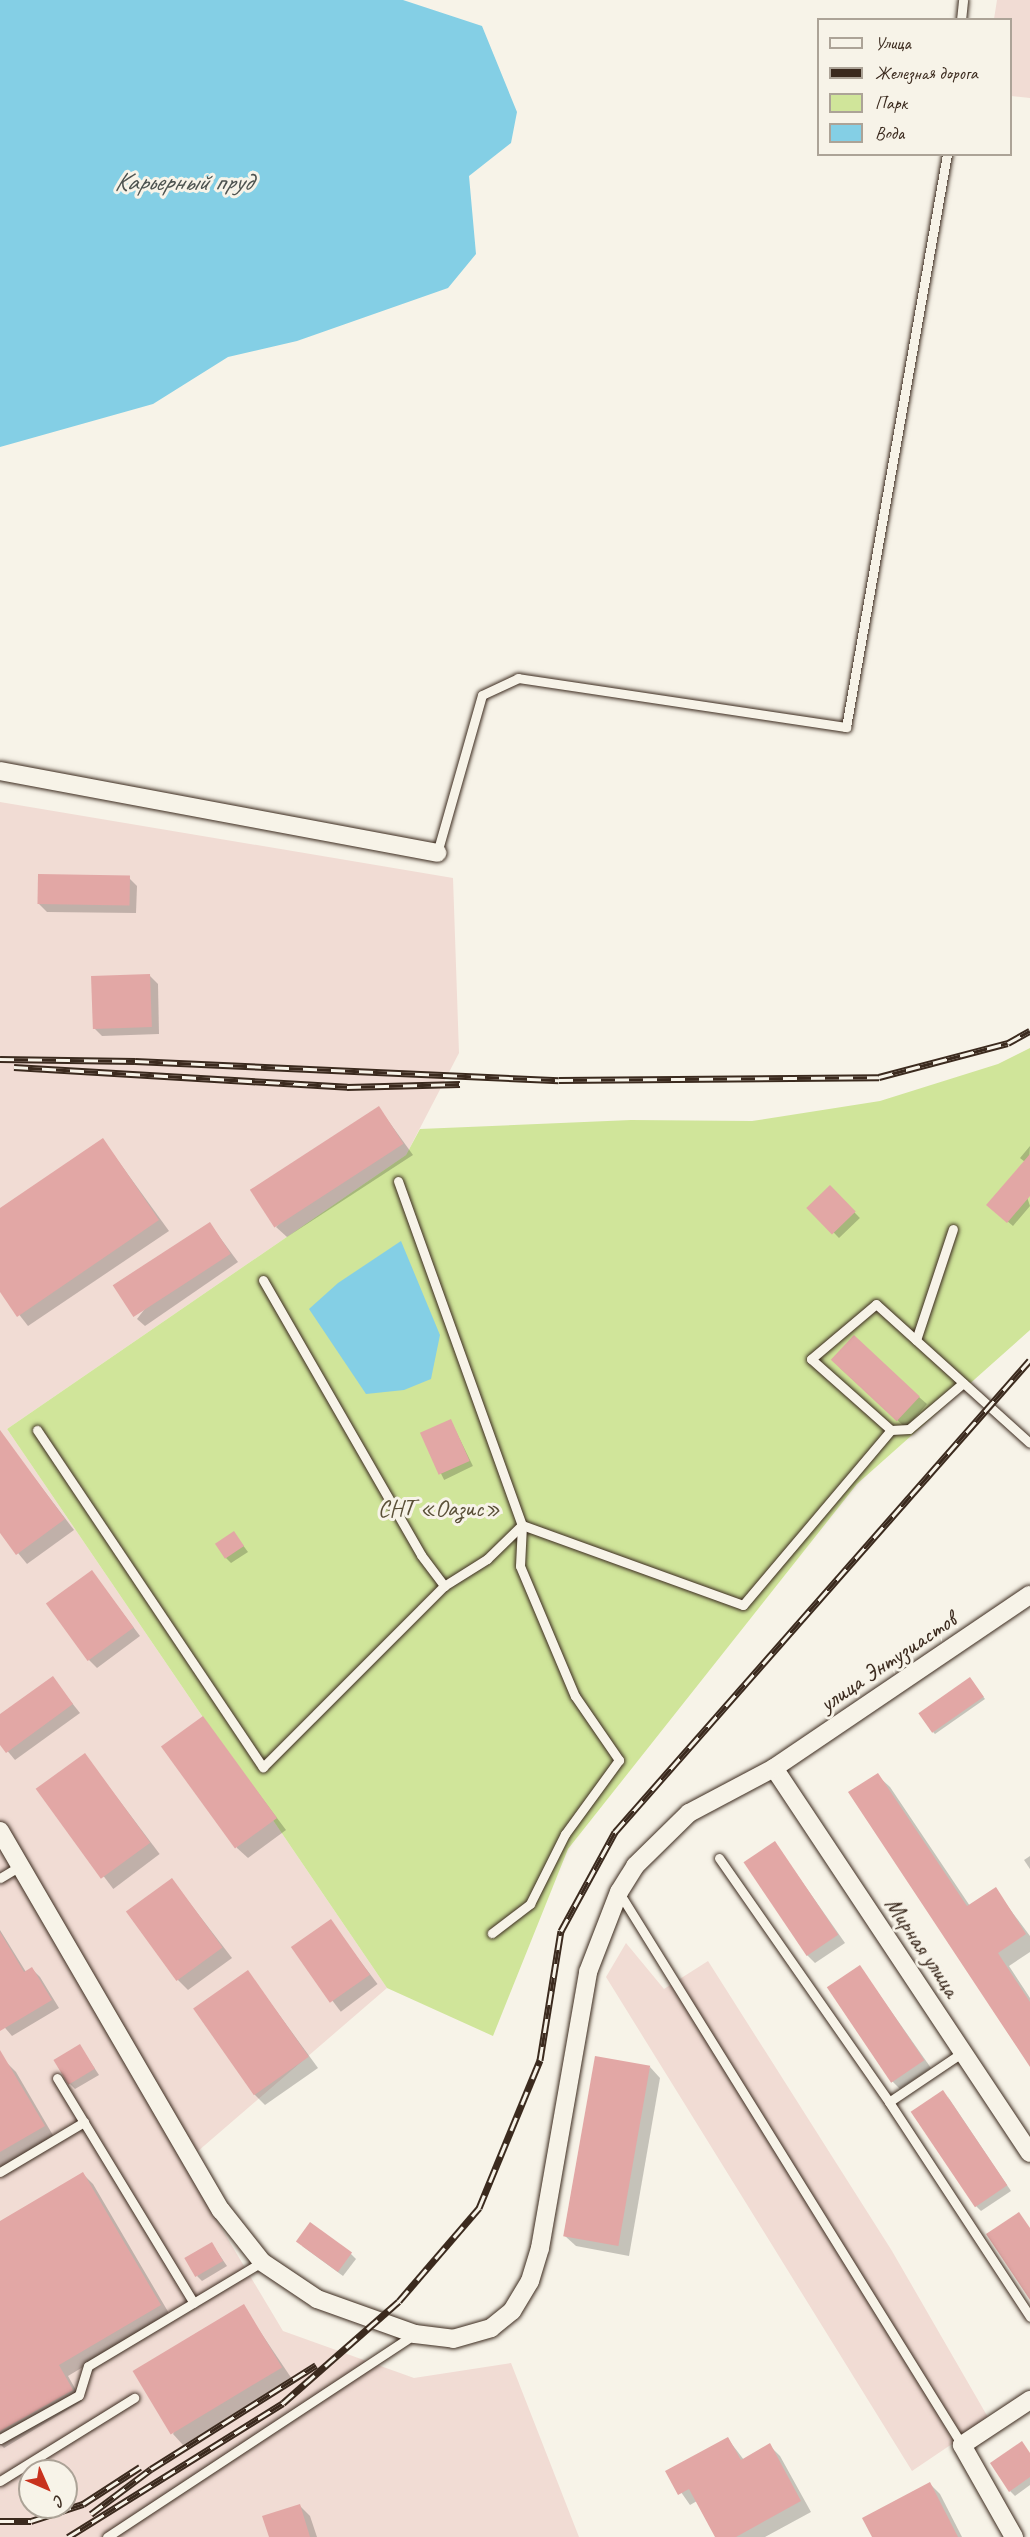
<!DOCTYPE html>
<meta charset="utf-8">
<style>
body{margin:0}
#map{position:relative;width:1030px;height:2537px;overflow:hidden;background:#f7f3e8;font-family:Caveat,sans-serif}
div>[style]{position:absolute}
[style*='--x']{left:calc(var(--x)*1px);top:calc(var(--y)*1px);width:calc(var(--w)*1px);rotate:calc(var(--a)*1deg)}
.built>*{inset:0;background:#f1dcd4}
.green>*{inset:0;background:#d0e59a}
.water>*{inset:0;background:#84cfe5}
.shadow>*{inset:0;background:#0003;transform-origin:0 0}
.building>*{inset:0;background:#e2a7a5;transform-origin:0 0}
.roads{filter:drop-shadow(0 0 2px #3b2a1e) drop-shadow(0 0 2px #3b2a1e)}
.lane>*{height:9px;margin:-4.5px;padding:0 4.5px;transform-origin:4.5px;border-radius:4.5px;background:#f7f3e8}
.street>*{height:18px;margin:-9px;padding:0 9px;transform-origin:9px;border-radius:9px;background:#f7f3e8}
.rail>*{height:7px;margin-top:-3.5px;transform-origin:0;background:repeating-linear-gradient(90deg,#f7f3e8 0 14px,#3b2a1e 0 28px);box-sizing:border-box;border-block:2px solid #3b2a1e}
span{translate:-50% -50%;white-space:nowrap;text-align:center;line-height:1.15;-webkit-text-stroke:6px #f7f3e8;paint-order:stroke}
.park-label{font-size:24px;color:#594f37}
.street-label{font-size:24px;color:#3b2a1e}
.water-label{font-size:26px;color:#4d5350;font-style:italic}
.legend{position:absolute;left:817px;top:18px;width:195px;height:138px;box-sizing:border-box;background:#f7f3e8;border:2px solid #aca397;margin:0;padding:8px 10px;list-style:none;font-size:18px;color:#3b2a1e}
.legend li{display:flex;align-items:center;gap:12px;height:30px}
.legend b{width:30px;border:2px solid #aca397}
.north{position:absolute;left:18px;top:2459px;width:60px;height:60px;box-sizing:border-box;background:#f7f3e8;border:2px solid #aca397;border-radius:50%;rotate:135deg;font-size:16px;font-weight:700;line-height:24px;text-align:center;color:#3b2a1e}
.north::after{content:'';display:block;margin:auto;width:21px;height:27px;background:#c8321e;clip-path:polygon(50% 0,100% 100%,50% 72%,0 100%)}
</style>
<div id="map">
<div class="built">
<i style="clip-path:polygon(997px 0,1030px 0,1030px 98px,1011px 96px,1010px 20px,994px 19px)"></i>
<i style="clip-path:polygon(evenodd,0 802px,453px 878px,459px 1053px,406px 1155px,7px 1429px,387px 1988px,183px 2164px,283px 2331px,414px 2378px,511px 2363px,579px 2537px,0 2537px,0 802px,30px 2471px,66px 2471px,66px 2507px,30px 2507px,30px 2471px)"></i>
<i style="clip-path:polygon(626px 1943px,664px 1989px,708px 1961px,892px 2251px,989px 2419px,912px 2471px,606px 1977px)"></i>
</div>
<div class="green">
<i style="clip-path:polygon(1030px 1048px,1030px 1330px,857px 1484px,568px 1849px,493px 2036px,387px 1988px,7px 1429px,406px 1155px,420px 1129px,631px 1120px,752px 1121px,880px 1101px,998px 1064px)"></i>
</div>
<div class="water">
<i style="clip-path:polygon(0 0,403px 0,482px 26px,517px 112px,511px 143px,469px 176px,476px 254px,448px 288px,297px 341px,228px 357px,153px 404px,0 447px)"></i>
<i style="clip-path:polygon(401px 1241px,440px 1335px,431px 1379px,404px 1390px,366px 1394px,309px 1309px,338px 1283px)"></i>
</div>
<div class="shadow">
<i style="clip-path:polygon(129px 878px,137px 886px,136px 913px,47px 912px,39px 904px)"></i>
<i style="clip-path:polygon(150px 976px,158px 984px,159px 1034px,102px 1036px,94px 1028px)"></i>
<i style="clip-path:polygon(379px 1108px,413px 1155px,287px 1237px,276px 1227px)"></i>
<i style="clip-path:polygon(103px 1140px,169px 1231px,28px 1326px,0 1290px,0 1210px)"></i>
<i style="clip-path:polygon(1030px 1146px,1027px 1197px,1030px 1206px,1013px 1226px,993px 1209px,1025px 1162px,1020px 1158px)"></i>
<i style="left:830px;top:1187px;width:43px;height:29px;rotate:46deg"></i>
<i style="clip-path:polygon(210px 1224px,238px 1262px,145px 1326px,137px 1319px)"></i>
<i style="clip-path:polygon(840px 1368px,919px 1397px,927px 1404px,906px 1428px)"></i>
<i style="left:451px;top:1421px;width:50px;height:32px;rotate:64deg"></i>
<i style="clip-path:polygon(1px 1434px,74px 1530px,27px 1564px,0 1531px)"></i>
<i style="clip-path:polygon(234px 1533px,248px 1552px,231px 1563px,226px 1558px)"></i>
<i style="clip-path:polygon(92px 1572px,140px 1636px,97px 1668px,89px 1660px)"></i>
<i style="clip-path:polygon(52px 1678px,80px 1713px,15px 1760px,0 1742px,0 1716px)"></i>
<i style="clip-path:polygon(972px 1681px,985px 1699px,935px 1734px,933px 1732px)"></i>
<i style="clip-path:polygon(202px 1718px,286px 1830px,248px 1858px,237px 1848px)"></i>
<i style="left:85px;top:1755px;width:124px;height:58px;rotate:53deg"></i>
<i style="clip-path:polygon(877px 1775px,890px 1787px,970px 1906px,995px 1889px,1030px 1936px,1030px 1952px,1009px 1966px,1030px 1998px,1030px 2064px)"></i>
<i style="clip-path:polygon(775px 1843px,845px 1943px,815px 1963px,807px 1955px)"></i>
<i style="clip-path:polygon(1030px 1856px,1030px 1869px,1024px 1860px)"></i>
<i style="clip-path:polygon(172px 1880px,232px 1958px,188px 1990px,178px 1980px)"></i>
<i style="left:330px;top:1921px;width:79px;height:46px;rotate:53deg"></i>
<i style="clip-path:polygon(0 1930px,26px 1972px,32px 1969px,40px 1977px,59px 2008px,12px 2036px,0 2022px)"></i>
<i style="clip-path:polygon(860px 1967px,931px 2068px,900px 2089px,892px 2081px)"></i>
<i style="clip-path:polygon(248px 1972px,318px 2068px,265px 2105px,255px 2095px)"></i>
<i style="clip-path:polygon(80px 2046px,99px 2075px,75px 2089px,70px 2084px)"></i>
<i style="clip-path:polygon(5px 2061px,16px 2072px,54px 2137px,0 2169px,0 2065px)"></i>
<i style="clip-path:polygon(650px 2067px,660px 2078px,629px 2256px,576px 2246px,565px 2236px)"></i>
<i style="clip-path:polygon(948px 2097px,1011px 2191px,981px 2211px,976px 2206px)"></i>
<i style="clip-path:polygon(83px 2174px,93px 2184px,170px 2315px,68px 2376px,82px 2401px,4px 2448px,0 2444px,0 2223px)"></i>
<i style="clip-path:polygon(212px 2244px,227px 2266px,202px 2281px,197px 2276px)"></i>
<i style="clip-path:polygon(302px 2246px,351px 2254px,356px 2259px,343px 2276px)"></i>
<i style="clip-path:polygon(243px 2306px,292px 2379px,183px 2445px,173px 2434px)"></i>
<i style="clip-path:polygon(728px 2439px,744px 2460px,769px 2445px,780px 2456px,811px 2512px,765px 2537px,717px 2537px,697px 2501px,690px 2505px,667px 2472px)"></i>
<i style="clip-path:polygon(1030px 2453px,1030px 2485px,1015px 2496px,1010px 2491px)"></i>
<i style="clip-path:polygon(930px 2484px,940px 2494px,962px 2537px,874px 2537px)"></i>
<i style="clip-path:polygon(300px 2506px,310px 2516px,317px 2537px,270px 2537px)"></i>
</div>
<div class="building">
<i style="left:38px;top:874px;width:92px;height:30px;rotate:1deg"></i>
<i style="left:150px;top:974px;width:53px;height:59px;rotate:88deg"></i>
<i style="left:379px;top:1106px;width:45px;height:154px;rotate:57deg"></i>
<i style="clip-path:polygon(103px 1138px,159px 1220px,17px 1317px,0 1292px,0 1208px)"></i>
<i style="clip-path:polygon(1030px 1154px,1030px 1196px,1007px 1223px,986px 1205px)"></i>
<i style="left:830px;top:1185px;width:37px;height:33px;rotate:46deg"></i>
<i style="left:210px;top:1222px;width:38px;height:116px;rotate:57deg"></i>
<i style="left:854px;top:1335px;width:90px;height:34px;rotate:43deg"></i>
<i style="left:451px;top:1419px;width:46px;height:34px;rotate:66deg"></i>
<i style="clip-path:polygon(0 1430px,65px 1519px,16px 1555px,0 1533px)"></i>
<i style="left:234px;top:1531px;width:18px;height:23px;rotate:56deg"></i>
<i style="left:92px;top:1570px;width:71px;height:57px;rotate:54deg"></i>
<i style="clip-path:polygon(53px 1676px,73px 1704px,6px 1753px,0 1745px,0 1714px)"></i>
<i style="left:970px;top:1677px;width:24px;height:63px;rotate:55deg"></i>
<i style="left:203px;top:1716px;width:126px;height:52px;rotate:54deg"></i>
<i style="left:85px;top:1753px;width:111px;height:61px;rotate:54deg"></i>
<i style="clip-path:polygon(878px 1773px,967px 1906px,996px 1887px,1026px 1934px,998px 1953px,1030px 2002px,1030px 2067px,848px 1792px)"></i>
<i style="left:775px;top:1841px;width:113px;height:38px;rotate:56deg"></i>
<i style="left:172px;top:1878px;width:86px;height:57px;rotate:54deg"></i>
<i style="left:331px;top:1919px;width:68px;height:49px;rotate:55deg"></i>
<i style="clip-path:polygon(0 1932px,24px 1972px,32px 1967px,52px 2000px,0 2031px)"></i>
<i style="left:860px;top:1965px;width:115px;height:40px;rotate:56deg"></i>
<i style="left:248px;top:1970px;width:106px;height:67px;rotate:55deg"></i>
<i style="left:80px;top:2044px;width:29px;height:31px;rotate:59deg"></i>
<i style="clip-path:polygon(0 2050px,45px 2126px,0 2152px)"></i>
<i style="left:595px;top:2056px;width:56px;height:183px;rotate:10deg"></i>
<i style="left:943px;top:2090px;width:115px;height:39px;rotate:56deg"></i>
<i style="clip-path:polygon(83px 2172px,161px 2305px,59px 2365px,73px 2390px,0 2431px,0 2221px)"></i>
<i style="clip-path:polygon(1019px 2212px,1030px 2228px,1030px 2300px,986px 2234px)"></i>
<i style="left:310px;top:2222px;width:52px;height:24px;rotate:36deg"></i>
<i style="left:212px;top:2242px;width:22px;height:32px;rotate:60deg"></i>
<i style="left:244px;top:2304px;width:74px;height:130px;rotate:59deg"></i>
<i style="clip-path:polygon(728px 2437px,741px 2460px,770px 2443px,801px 2501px,736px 2537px,715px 2537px,689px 2489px,678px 2495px,665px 2471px)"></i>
<i style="clip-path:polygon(1022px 2441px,1030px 2453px,1030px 2477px,1009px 2492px,990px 2463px)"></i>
<i style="clip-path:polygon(930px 2482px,958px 2537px,872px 2537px,862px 2518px)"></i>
<i style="clip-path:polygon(300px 2504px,310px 2537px,269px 2537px,262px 2516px)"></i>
</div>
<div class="roads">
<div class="lane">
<i style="--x:961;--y:20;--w:20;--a:-84"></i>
<i style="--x:437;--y:853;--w:164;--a:-74.1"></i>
<i style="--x:482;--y:695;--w:40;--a:-25"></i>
<i style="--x:518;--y:678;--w:332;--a:8.5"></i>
<i style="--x:846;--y:727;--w:582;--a:-80"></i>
<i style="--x:398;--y:1181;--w:366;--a:70.2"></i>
<i style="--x:522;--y:1525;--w:235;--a:19.9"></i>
<i style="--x:743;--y:1605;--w:229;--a:-49.8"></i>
<i style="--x:891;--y:1430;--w:107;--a:-138.4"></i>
<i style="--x:811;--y:1359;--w:85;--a:-40.2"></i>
<i style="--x:876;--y:1304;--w:207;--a:42.1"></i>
<i style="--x:263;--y:1280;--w:317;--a:60.1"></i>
<i style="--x:421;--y:1555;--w:39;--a:53"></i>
<i style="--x:916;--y:1340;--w:117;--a:-71.6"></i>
<i style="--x:37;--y:1430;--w:406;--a:56.2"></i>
<i style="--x:263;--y:1767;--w:256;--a:-45"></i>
<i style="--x:444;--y:1586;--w:51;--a:-32.1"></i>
<i style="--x:487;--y:1559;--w:49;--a:-44.2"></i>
<i style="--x:522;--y:1525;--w:41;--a:92.8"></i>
<i style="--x:520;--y:1566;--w:141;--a:67.1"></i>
<i style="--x:575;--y:1696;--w:78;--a:55.5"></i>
<i style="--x:619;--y:1760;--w:92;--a:126.1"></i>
<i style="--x:565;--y:1834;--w:78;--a:116.6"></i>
<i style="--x:530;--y:1904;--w:48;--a:142.7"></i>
<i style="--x:891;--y:1430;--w:18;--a:-3"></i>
<i style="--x:909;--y:1429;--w:71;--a:-40.4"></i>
<i style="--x:719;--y:1858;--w:297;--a:55.1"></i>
<i style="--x:0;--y:1878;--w:23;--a:-31"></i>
<i style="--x:620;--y:1894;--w:649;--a:58.17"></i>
<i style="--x:963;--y:2052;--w:89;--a:146"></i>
<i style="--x:889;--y:2102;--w:257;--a:56.7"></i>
<i style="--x:57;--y:2078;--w:263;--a:58.7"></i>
<i style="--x:0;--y:2172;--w:98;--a:-30.8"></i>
<i style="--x:0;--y:2439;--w:90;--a:-29.1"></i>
<i style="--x:79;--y:2395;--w:30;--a:-73"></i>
<i style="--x:88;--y:2366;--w:203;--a:-30.9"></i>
<i style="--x:0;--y:2481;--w:158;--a:-31.8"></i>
<i style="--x:107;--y:2537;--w:369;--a:-33.4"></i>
</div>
<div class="street">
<i style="--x:0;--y:771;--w:445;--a:10.6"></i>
<i style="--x:774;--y:1768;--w:462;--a:56.4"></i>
<i style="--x:0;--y:1831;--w:439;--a:59.8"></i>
<i style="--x:221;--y:2210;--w:66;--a:51.7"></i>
<i style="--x:262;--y:2262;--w:66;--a:33.9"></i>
<i style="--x:317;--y:2299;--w:104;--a:19.7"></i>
<i style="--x:415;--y:2334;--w:38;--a:7"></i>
<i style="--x:453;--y:2339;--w:40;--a:-16"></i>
<i style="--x:491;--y:2328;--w:27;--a:-39"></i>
<i style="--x:512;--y:2311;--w:35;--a:-59"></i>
<i style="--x:530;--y:2281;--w:34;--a:-73"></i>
<i style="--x:540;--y:2248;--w:280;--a:-80.1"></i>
<i style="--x:588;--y:1972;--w:86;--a:-68.8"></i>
<i style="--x:619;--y:1892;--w:31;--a:-58"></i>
<i style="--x:635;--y:1866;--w:76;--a:-44.5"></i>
<i style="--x:689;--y:1813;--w:96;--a:-27.9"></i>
<i style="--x:774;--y:1768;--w:309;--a:-34.1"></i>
<i style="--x:1014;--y:2537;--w:106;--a:-119.5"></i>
<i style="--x:962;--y:2445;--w:82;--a:-33.5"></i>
</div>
</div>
<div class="rail">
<i style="--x:0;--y:1059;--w:135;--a:0.8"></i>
<i style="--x:135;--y:1061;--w:424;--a:2.6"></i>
<i style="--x:559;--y:1080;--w:320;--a:-0.5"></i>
<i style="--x:879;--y:1077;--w:133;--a:-14.8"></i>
<i style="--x:1008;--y:1043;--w:25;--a:-29"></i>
<i style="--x:14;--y:1067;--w:334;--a:3.4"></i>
<i style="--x:347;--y:1087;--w:113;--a:-1.5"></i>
<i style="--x:91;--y:2514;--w:75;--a:-36.9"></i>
<i style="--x:151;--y:2469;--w:195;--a:-32.2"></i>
<i style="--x:0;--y:2521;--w:31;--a:0"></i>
<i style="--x:31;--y:2521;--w:55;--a:-18.1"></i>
<i style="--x:83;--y:2504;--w:68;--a:-33"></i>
<i style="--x:68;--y:2537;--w:253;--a:-31.9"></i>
<i style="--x:283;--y:2403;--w:154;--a:-41.3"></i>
<i style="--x:399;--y:2301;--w:123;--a:-49.3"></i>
<i style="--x:479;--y:2208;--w:160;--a:-67.6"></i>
<i style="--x:540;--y:2060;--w:131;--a:-80.8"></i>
<i style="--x:561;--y:1931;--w:113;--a:-61.4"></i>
<i style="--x:615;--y:1832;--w:628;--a:-48.68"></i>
</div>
<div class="park-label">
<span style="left:439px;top:1509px">СНТ «Оазис»</span>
</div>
<div class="street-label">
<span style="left:888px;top:1662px;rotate:-34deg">улица Энтузиастов</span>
<span style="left:922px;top:1947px;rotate:56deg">Мирная улица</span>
</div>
<div class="water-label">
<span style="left:183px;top:182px">Карьерный пруд</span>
</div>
<ul class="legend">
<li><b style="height:8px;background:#f7f3e8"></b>Улица</li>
<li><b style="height:8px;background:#3b2a1e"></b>Железная дорога</li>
<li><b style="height:16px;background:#d0e59a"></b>Парк</li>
<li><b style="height:16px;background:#84cfe5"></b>Вода</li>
</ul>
<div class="north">С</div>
</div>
